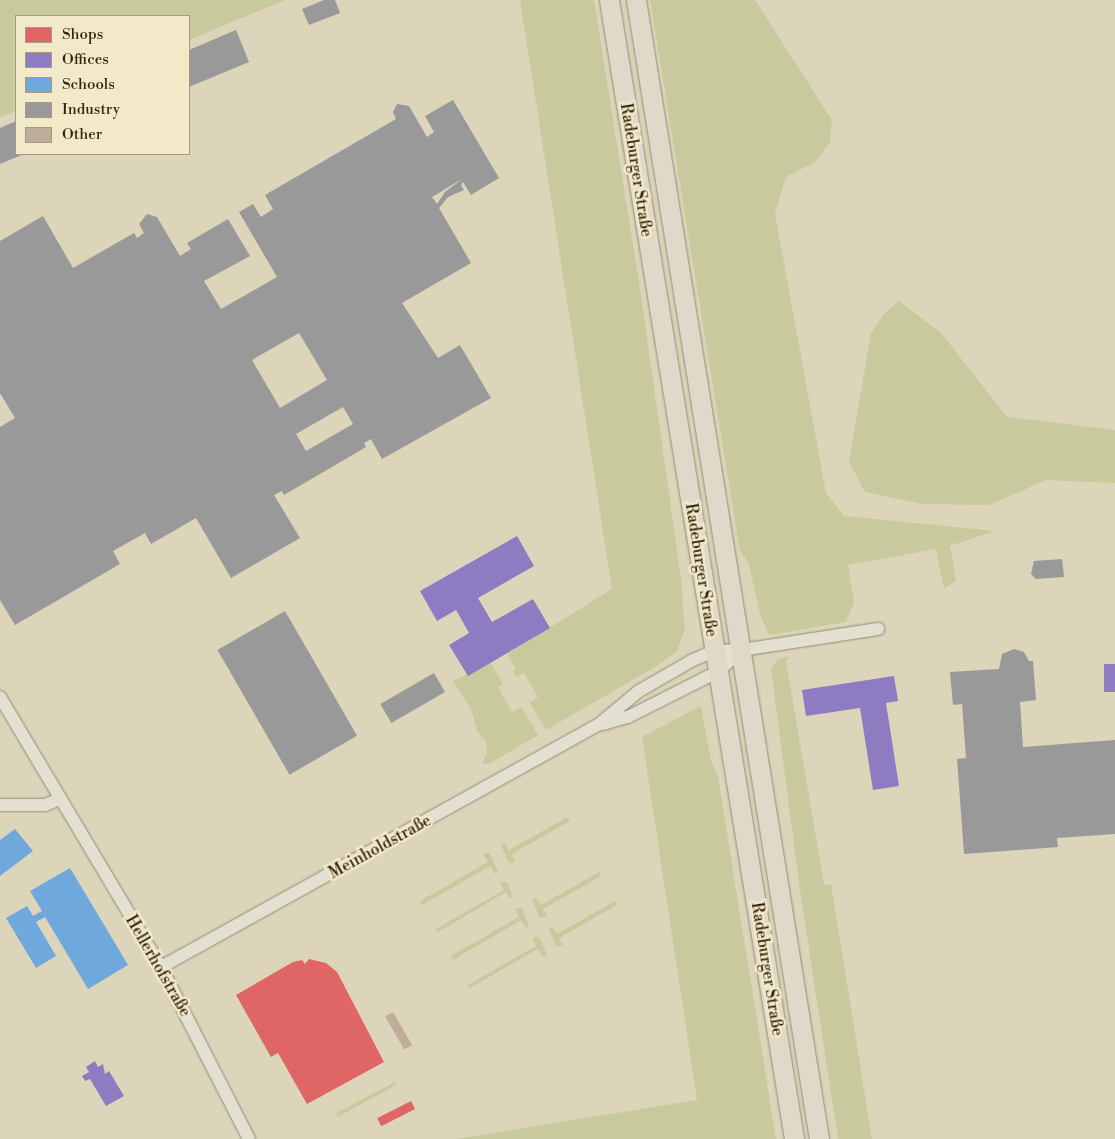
<!DOCTYPE html>
<meta charset="utf-8">
<style>
body{margin:0}
#map{position:relative;width:1115px;height:1139px;overflow:hidden;background:#dcd5b9;font-family:"Libre Bodoni",serif}
div>[style]{position:absolute}
[style*='--x']{left:calc(var(--x)*1px);top:calc(var(--y)*1px);width:calc(var(--w)*1px);rotate:calc(var(--a)*1deg)}
.green>*{inset:0;background:#c9c99e}
.shops>*{inset:0;background:#e06666;transform-origin:0 0}
.offices>*{inset:0;background:#8e7cc3;transform-origin:0 0}
.schools>*{inset:0;background:#6fa8dc}
.industry>*{inset:0;background:#999;transform-origin:0 0}
.building>*{inset:0;background:#bead9a;transform-origin:0 0}
.roads{filter:drop-shadow(0 0 1px #928c7a) drop-shadow(0 0 1px #928c7a)}
.minor>*{height:12px;margin:-6px;padding:0 6px;transform-origin:6px;border-radius:6px;background:#e3dfd1}
.primary>*{height:19px;margin:-9.5px;padding:0 9.5px;transform-origin:9.5px;border-radius:9.5px;background:#ded9c9}
span{translate:-50% -50%;white-space:nowrap;text-align:center;line-height:1.15;-webkit-text-stroke:5px #f1e9c8;paint-order:stroke}
.street-label{font-size:16px;color:#352614}
.legend{position:absolute;left:15px;top:15px;width:175px;height:140px;box-sizing:border-box;background:#f1e9c8;border:1px solid #a69b80;margin:0;padding:6px 9px;list-style:none;font-size:15px;color:#352614}
.legend li{display:flex;align-items:center;gap:10px;height:25px}
.legend b{width:25px;border:1px solid #a69b80}
</style>
<div id="map">
<div class="green">
<i style="clip-path:polygon(0 0,285px 0,189px 40px,189px 16px,16px 16px,16px 111px,0 117px)"></i>
<i style="clip-path:polygon(520px 0,594px 0,639px 282px,681px 578px,685px 630px,677px 651px,657px 666px,546px 730px,530px 703px,538px 697px,524px 673px,516px 677px,513px 671px,516px 669px,507px 654px,612px 589px)"></i>
<i style="clip-path:polygon(650px 0,755px 0,832px 120px,830px 142px,815px 162px,786px 177px,775px 214px,826px 493px,844px 516px,995px 531px,950px 546px,956px 581px,944px 589px,936px 549px,848px 565px,854px 603px,846px 622px,769px 635px,760px 614px,748px 561px,740px 552px)"></i>
<i style="clip-path:polygon(899px 301px,941px 333px,1007px 417px,1115px 430px,1115px 483px,1046px 480px,989px 505px,923px 504px,865px 492px,849px 462px,871px 333px,883px 315px)"></i>
<i style="clip-path:polygon(790px 656px,786px 661px,824px 885px,831px 884px,872px 1139px,838px 1139px,800px 890px,771px 669px,778px 659px)"></i>
<i style="clip-path:polygon(491px 663px,503px 684px,498px 687px,512px 712px,521px 707px,538px 735px,489px 764px,482px 763px,487px 753px,486px 741px,477px 731px,471px 709px,453px 681px)"></i>
<i style="clip-path:polygon(701px 706px,711px 761px,718px 777px,776px 1139px,456px 1139px,697px 1100px,642px 737px)"></i>
<i style="clip-path:polygon(567px 817px,570px 821px,512px 854px,515px 862px,509px 863px,501px 845px,504px 842px,509px 850px)"></i>
<i style="clip-path:polygon(486px 853px,490px 853px,498px 872px,495px 874px,490px 866px,422px 905px,420px 901px,488px 862px,483px 854px)"></i>
<i style="clip-path:polygon(599px 872px,601px 876px,543px 909px,547px 916px,540px 918px,532px 899px,536px 897px,541px 905px)"></i>
<i style="clip-path:polygon(503px 882px,507px 882px,513px 897px,510px 899px,506px 892px,438px 932px,436px 929px,504px 890px,500px 883px)"></i>
<i style="clip-path:polygon(615px 901px,617px 905px,559px 938px,563px 945px,556px 947px,549px 929px,552px 926px,557px 934px)"></i>
<i style="clip-path:polygon(522px 908px,529px 926px,526px 928px,521px 920px,453px 960px,451px 956px,519px 917px,515px 909px)"></i>
<i style="clip-path:polygon(535px 937px,539px 937px,547px 955px,543px 957px,538px 949px,470px 988px,468px 985px,536px 946px,532px 938px)"></i>
<i style="clip-path:polygon(395px 1082px,396px 1085px,338px 1117px,336px 1113px)"></i>
</div>
<div class="shops">
<i style="clip-path:polygon(309px 959px,326px 963px,337px 972px,384px 1062px,307px 1104px,278px 1053px,271px 1057px,236px 995px,293px 962px,302px 960px,305px 964px)"></i>
<i style="left:411px;top:1101px;width:9px;height:38px;rotate:63deg"></i>
</div>
<div class="offices">
<i style="clip-path:polygon(517px 536px,534px 566px,478px 598px,492px 622px,533px 599px,550px 628px,468px 676px,449px 645px,469px 633px,456px 610px,437px 621px,420px 591px)"></i>
<i style="left:1115px;top:664px;width:28px;height:11px;rotate:90deg"></i>
<i style="clip-path:polygon(894px 676px,898px 701px,886px 703px,899px 786px,873px 790px,860px 708px,806px 716px,802px 690px)"></i>
<i style="clip-path:polygon(95px 1061px,98px 1067px,103px 1064px,105px 1074px,109px 1071px,124px 1096px,106px 1106px,90px 1079px,85px 1081px,82px 1076px,89px 1072px,86px 1067px)"></i>
</div>
<div class="schools">
<i style="clip-path:polygon(15px 829px,33px 851px,0 876px,0 840px)"></i>
<i style="clip-path:polygon(70px 868px,128px 965px,88px 989px,45px 917px,36px 922px,56px 956px,36px 968px,6px 918px,27px 906px,33px 916px,42px 911px,30px 891px)"></i>
</div>
<div class="industry">
<i style="clip-path:polygon(324px 0,335px 0,340px 13px,309px 25px,302px 9px)"></i>
<i style="clip-path:polygon(236px 30px,249px 62px,189px 87px,189px 50px)"></i>
<i style="clip-path:polygon(evenodd,453px 100px,499px 178px,471px 195px,463px 182px,461px 185px,464px 190px,448px 197px,439px 208px,471px 263px,402px 303px,438px 358px,460px 345px,491px 398px,382px 459px,371px 439px,364px 443px,366px 447px,284px 495px,282px 491px,274px 495px,300px 538px,231px 578px,196px 518px,151px 544px,145px 533px,113px 551px,120px 564px,15px 625px,0 600px,0 427px,15px 418px,0 393px,0 241px,43px 216px,73px 268px,134px 233px,137px 238px,144px 233px,139px 224px,147px 214px,157px 217px,180px 256px,191px 249px,187px 243px,228px 219px,250px 256px,204px 281px,221px 309px,277px 277px,239px 212px,253px 204px,261px 217px,273px 209px,265px 195px,396px 119px,393px 112px,397px 104px,409px 106px,427px 137px,434px 132px,425px 116px,453px 100px,462px 179px,445px 192px,437px 204px,432px 197px,462px 179px,453px 100px,299px 333px,327px 380px,280px 408px,252px 360px,299px 333px,453px 100px,343px 407px,353px 424px,306px 451px,296px 434px,343px 407px)"></i>
<i style="clip-path:polygon(16px 121px,16px 154px,24px 154px,0 164px,0 128px)"></i>
<i style="clip-path:polygon(1062px 559px,1064px 577px,1036px 579px,1031px 574px,1034px 561px)"></i>
<i style="left:285px;top:611px;width:144px;height:78px;rotate:60deg"></i>
<i style="clip-path:polygon(1014px 649px,1024px 652px,1029px 661px,1033px 661px,1036px 700px,1020px 702px,1023px 747px,1115px 740px,1115px 834px,1057px 838px,1058px 847px,964px 854px,957px 759px,966px 758px,962px 704px,953px 705px,950px 672px,999px 669px,1002px 654px)"></i>
<i style="left:434px;top:673px;width:22px;height:62px;rotate:60deg"></i>
</div>
<div class="building">
<i style="left:393px;top:1012px;width:38px;height:9px;rotate:60deg"></i>
</div>
<div class="roads">
<div class="minor">
<i style="--x:0;--y:697;--w:314;--a:59.2"></i>
<i style="--x:161;--y:967;--w:193;--a:62.9"></i>
<i style="--x:603;--y:724;--w:26;--a:-16"></i>
<i style="--x:628;--y:717;--w:100;--a:-26.8"></i>
<i style="--x:717;--y:672;--w:33;--a:-41"></i>
<i style="--x:0;--y:805;--w:45;--a:0"></i>
<i style="--x:45;--y:805;--w:16;--a:-22"></i>
<i style="--x:161;--y:967;--w:500;--a:-29"></i>
<i style="--x:598;--y:725;--w:53;--a:-39.7"></i>
<i style="--x:639;--y:691;--w:62;--a:-29.9"></i>
<i style="--x:693;--y:660;--w:23;--a:-23"></i>
<i style="--x:714;--y:651;--w:28;--a:-2"></i>
<i style="--x:742;--y:650;--w:138;--a:-8.8"></i>
</div>
<div class="primary">
<i style="--x:609;--y:0;--w:1154;--a:80.77"></i>
<i style="--x:636;--y:0;--w:1154;--a:80.87"></i>
</div>
</div>
<div class="street-label">
<span style="left:636px;top:170px;rotate:81deg">Radeburger Straße</span>
<span style="left:701px;top:570px;rotate:81deg">Radeburger Straße</span>
<span style="left:380px;top:847px;rotate:-29deg">Meinholdstraße</span>
<span style="left:158px;top:966px;rotate:60deg">Hellerhofstraße</span>
<span style="left:767px;top:969px;rotate:81deg">Radeburger Straße</span>
</div>
<ul class="legend">
<li><b style="height:14px;background:#e06666"></b>Shops</li>
<li><b style="height:14px;background:#8e7cc3"></b>Offices</li>
<li><b style="height:14px;background:#6fa8dc"></b>Schools</li>
<li><b style="height:14px;background:#999"></b>Industry</li>
<li><b style="height:14px;background:#bead9a"></b>Other</li>
</ul>
</div>
